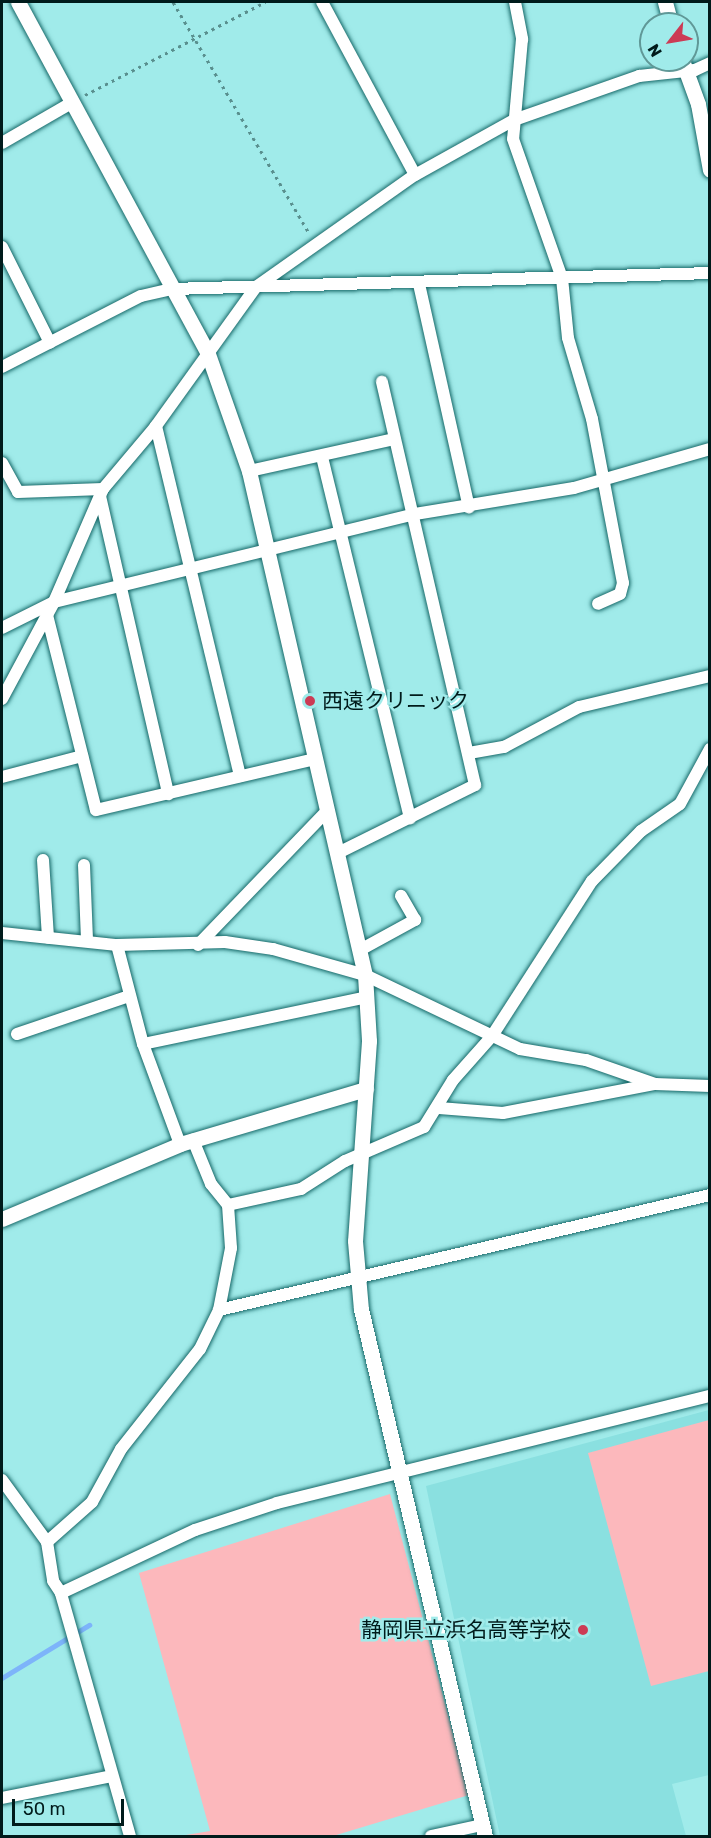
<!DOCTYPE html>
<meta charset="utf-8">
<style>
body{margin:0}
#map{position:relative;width:711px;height:1838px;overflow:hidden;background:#a0ebea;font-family:Rubik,"Noto Sans JP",sans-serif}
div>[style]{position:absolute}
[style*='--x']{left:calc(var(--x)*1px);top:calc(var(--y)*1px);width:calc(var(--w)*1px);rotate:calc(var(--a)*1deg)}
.built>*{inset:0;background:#8ae0e0}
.green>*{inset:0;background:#fcb8bc}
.stream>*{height:4.5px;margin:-2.25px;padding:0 2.25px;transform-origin:2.25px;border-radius:2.25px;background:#7db4fa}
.path>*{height:3px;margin-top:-1.5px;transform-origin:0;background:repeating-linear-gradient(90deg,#598f8e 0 3px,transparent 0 7.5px)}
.roads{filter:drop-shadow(0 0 2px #166868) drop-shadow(0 0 2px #166868)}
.minor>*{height:12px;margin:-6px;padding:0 6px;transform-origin:6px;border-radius:6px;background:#fff}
.tertiary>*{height:15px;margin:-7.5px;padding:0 7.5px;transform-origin:7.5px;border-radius:7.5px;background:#fff}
.dots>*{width:16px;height:16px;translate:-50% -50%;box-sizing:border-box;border:3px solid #a0ebea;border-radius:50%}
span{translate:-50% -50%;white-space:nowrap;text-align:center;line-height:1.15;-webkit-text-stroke:5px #a0ebea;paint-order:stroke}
.poi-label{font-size:21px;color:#001b1b}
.left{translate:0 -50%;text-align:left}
.right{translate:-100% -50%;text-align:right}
.frame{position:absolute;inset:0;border:3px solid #001b1b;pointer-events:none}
.north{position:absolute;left:639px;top:12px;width:60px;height:60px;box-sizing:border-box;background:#a0ebea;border:2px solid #609897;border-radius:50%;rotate:239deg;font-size:16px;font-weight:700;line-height:24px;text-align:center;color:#001b1b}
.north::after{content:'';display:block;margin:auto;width:21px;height:27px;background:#cc3b55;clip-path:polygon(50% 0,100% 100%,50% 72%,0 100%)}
.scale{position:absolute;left:12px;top:1799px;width:112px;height:27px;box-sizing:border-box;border:3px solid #001b1b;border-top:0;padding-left:8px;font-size:18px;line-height:21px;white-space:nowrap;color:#001b1b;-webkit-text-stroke:4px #a0ebea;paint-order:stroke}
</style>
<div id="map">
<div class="built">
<i style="clip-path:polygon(709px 1410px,709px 1775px,672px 1784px,686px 1836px,500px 1836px,426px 1486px)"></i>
</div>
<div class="green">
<i style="clip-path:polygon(709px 1420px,709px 1671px,651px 1686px,588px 1453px)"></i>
<i style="clip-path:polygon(390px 1494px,469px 1795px,333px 1836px,180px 1836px,210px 1831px,139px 1573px)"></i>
</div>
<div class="stream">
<i style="--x:2;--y:1678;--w:102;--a:-31.3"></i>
</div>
<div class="path">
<i style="--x:173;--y:2;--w:268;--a:59.5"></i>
<i style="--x:85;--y:95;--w:203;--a:-27.3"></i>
</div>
<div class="roads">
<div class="minor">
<i style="--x:322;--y:2;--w:196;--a:61.7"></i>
<i style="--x:515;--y:2;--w:38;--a:79"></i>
<i style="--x:522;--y:39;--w:100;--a:95.1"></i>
<i style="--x:513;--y:139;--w:147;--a:70.6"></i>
<i style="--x:562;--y:278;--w:60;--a:84.3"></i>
<i style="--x:568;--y:338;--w:84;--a:73.5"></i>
<i style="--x:592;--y:419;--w:167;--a:79.3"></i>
<i style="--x:623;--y:583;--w:11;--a:105"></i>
<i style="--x:620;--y:594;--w:24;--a:156"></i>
<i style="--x:2;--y:143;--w:82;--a:-30"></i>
<i style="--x:2;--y:247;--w:107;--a:63.4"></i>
<i style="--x:419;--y:284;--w:229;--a:77.4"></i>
<i style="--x:2;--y:367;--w:156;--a:-27.1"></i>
<i style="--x:141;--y:296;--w:32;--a:-13"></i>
<i style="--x:172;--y:289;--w:538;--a:-1.7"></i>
<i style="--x:156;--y:426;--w:360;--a:76.5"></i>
<i style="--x:322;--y:457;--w:372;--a:76.3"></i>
<i style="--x:2;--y:463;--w:33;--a:61"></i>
<i style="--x:18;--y:492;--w:85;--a:-2"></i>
<i style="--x:249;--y:471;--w:148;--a:-12.4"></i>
<i style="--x:100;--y:496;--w:306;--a:77.1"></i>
<i style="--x:47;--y:615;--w:201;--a:75.9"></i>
<i style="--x:96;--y:810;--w:226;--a:-13.1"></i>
<i style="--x:2;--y:628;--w:58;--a:-26.6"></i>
<i style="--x:54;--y:602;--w:372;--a:-13.7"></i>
<i style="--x:415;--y:514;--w:161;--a:-9.3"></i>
<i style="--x:574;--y:488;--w:141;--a:-16"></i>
<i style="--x:2;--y:699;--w:110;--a:-61.8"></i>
<i style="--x:54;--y:602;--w:123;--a:-66.6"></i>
<i style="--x:103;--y:489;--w:82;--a:-49.9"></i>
<i style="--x:156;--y:426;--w:171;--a:-54.3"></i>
<i style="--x:256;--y:287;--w:194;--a:-35.2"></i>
<i style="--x:415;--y:175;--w:113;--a:-29.1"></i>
<i style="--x:514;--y:120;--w:133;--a:-19.4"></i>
<i style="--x:639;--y:76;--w:56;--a:-6.1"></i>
<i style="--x:695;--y:70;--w:17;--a:-25"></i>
<i style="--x:469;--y:753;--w:36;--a:-10"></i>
<i style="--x:504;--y:747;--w:85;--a:-28.1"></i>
<i style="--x:579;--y:707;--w:135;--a:-13.3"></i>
<i style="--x:2;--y:777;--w:83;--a:-14.7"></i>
<i style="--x:338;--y:853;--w:153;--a:-26.4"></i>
<i style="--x:475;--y:785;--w:414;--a:-103"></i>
<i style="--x:43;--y:860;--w:78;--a:86.3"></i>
<i style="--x:84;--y:865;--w:76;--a:87.7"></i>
<i style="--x:2;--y:933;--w:116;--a:6"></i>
<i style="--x:117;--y:945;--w:108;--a:-1.6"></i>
<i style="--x:225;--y:942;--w:49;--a:8.3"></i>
<i style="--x:273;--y:949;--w:96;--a:15.8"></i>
<i style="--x:365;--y:975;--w:172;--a:25.5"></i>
<i style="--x:520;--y:1049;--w:67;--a:9.5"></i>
<i style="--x:586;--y:1060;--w:73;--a:19.2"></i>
<i style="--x:655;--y:1084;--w:55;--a:2.1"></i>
<i style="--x:117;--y:945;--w:102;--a:75.3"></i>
<i style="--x:143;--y:1044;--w:107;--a:69.7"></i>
<i style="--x:198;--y:945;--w:187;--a:-46.1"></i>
<i style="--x:360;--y:950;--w:63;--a:-28.6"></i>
<i style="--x:415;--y:920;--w:28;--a:-120"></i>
<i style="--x:17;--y:1034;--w:118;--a:-18.7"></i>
<i style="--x:143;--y:1044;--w:230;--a:-11.8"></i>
<i style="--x:439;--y:1108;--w:64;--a:4.5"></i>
<i style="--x:503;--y:1113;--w:155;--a:-10.8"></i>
<i style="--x:228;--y:1205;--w:75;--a:-12.4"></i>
<i style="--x:301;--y:1189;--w:52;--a:-32.5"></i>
<i style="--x:345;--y:1161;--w:86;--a:-23.3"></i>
<i style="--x:424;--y:1127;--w:55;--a:-58.3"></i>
<i style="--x:453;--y:1080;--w:59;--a:-48.4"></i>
<i style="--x:492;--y:1036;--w:184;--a:-57.2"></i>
<i style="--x:592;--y:881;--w:70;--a:-45.6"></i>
<i style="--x:641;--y:831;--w:47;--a:-34.7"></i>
<i style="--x:680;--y:804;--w:63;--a:-61.4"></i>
<i style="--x:219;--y:1310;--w:504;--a:-13.18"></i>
<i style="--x:2;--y:1480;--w:77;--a:54"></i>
<i style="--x:47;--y:1542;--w:39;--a:81"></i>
<i style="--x:53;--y:1581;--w:14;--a:56"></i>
<i style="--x:47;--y:1542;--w:60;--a:-41.6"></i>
<i style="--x:92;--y:1502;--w:60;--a:-61.3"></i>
<i style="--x:121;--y:1449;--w:127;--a:-51.7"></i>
<i style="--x:200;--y:1349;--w:43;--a:-64"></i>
<i style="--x:219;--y:1310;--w:63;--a:-79"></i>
<i style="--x:231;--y:1248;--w:43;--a:-94"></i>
<i style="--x:228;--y:1205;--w:27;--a:-129"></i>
<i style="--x:211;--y:1184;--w:48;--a:-112.2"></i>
<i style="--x:2;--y:1798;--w:112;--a:-11.3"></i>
<i style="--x:130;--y:1836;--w:253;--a:-105.9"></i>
<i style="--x:61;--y:1593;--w:148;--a:-25.2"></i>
<i style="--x:195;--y:1530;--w:86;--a:-18.2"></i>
<i style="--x:277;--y:1503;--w:446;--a:-13.9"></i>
<i style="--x:431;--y:1836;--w:52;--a:-12.2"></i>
</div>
<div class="tertiary">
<i style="--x:18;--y:2;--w:397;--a:61.6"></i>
<i style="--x:207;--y:351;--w:127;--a:70.7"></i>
<i style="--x:249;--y:471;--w:517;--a:77.04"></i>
<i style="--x:365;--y:975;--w:66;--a:86.5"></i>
<i style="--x:369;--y:1041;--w:200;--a:94"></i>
<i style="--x:355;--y:1241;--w:68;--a:85"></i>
<i style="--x:361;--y:1309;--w:541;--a:76.76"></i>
<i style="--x:665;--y:2;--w:23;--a:75"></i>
<i style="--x:682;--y:60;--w:47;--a:70"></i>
<i style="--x:698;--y:104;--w:67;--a:79.7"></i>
<i style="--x:2;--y:1219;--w:193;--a:-22.8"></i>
<i style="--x:180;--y:1144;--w:194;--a:-16.5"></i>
</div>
</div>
<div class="dots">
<i style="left:310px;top:701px;background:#cc3b55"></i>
<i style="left:583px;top:1630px;background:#cc3b55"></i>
</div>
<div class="poi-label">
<span class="left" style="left:322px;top:701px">西遠クリニック</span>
<span class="right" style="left:571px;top:1630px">静岡県立浜名高等学校</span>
</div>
<div class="frame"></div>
<div class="north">N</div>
<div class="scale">50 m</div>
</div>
